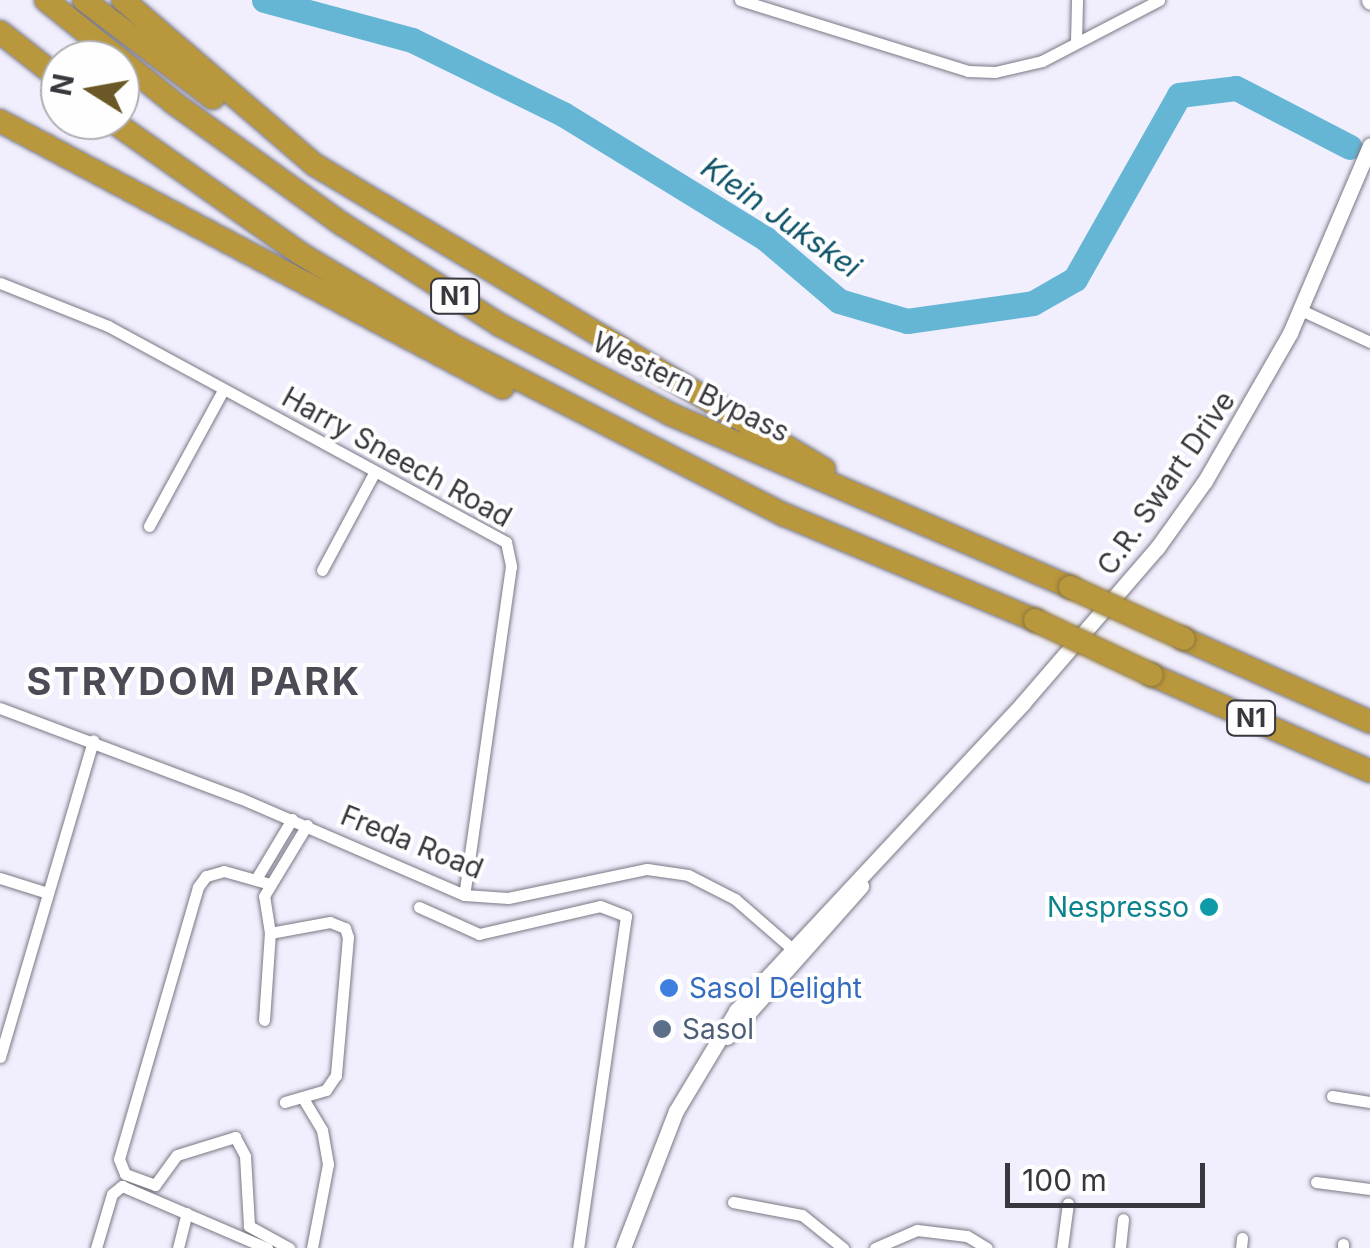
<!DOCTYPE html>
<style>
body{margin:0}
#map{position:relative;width:1370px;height:1248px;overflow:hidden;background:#f1effd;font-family:Inter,sans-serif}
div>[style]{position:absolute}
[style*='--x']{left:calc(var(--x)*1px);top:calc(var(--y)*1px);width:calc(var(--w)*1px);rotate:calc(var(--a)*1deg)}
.river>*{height:25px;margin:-12.5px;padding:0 12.5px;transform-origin:12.5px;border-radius:12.5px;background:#65b6d5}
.roads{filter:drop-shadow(0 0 2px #7a7884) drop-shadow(0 0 2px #7a7884)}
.minor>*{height:11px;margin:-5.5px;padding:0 5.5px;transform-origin:5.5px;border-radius:5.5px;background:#fff}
.tertiary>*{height:15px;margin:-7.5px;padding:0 7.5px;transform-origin:7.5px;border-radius:7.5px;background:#fff}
.motorway>*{height:22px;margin:-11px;padding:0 11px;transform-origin:11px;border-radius:11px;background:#b9973c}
.bridges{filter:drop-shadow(0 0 2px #8c753c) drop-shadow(0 0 2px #8c753c)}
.motorway-bridge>*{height:22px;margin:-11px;padding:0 11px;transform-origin:11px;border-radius:11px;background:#b9973c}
.dots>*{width:28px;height:28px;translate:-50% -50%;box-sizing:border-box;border:5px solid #fefefe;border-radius:50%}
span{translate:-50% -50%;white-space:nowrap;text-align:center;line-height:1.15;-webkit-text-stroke:8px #fefefe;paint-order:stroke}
.shield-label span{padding:2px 8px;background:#fefefe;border:2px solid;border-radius:8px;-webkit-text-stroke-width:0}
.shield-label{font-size:25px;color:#38373d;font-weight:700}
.street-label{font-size:28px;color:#38373d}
.culture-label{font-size:28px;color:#0d838f}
.right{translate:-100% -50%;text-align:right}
.shop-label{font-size:28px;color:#366cbe}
.left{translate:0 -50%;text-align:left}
.service-label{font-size:28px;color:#4e5e75}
.water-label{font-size:30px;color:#0e5368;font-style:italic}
.district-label{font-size:38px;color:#4c4a55;font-weight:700;letter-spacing:2.5px}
.north{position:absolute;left:40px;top:40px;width:100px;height:100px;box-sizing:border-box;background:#fefefe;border:2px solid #afaeb1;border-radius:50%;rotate:281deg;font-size:28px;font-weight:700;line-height:40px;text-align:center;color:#38373d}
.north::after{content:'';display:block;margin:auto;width:35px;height:45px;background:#6b5826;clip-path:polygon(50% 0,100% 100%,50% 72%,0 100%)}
.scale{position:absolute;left:1005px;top:1163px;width:200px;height:45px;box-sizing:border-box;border:5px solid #38373d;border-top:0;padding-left:12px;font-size:30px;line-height:35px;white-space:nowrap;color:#38373d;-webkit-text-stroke:8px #fefefe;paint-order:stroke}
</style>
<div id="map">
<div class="river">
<i style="--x:264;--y:0;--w:153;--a:15.1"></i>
<i style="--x:412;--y:40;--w:168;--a:26.1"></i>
<i style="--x:563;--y:114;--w:238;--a:31.6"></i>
<i style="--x:766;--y:239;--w:96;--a:40.3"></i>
<i style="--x:839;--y:301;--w:71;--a:16.4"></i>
<i style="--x:907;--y:321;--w:127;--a:-8.1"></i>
<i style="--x:1033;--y:303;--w:48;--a:-29.7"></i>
<i style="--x:1075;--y:279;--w:211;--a:-60.5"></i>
<i style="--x:1179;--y:95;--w:57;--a:-7"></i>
<i style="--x:1236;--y:88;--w:128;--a:27.4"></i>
</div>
<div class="roads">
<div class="minor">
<i style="--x:740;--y:0;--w:239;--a:17.3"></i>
<i style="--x:968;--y:71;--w:27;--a:2"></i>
<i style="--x:995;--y:72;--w:48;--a:-13.2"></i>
<i style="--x:1042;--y:61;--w:132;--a:-27.5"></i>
<i style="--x:1076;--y:42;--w:42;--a:-88.6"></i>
<i style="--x:0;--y:283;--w:116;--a:21.7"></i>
<i style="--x:108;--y:326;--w:453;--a:28.5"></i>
<i style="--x:506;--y:542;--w:25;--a:78"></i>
<i style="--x:511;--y:566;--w:332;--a:98.1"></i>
<i style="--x:1301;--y:310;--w:76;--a:24.9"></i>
<i style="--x:149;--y:526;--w:155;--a:-61.4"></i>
<i style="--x:322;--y:570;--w:112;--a:-61.8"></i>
<i style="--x:0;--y:708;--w:256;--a:20.6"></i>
<i style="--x:240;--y:798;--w:244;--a:23.4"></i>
<i style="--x:464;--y:895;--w:44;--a:3.9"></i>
<i style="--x:508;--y:898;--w:142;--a:-11.8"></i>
<i style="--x:647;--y:869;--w:41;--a:8.3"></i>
<i style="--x:688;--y:875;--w:53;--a:27.1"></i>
<i style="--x:735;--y:899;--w:84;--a:41.1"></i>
<i style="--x:0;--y:878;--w:50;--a:17.4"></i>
<i style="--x:256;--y:879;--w:70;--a:-59"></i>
<i style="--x:270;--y:884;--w:48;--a:-164.2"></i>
<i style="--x:224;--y:871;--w:19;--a:164"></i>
<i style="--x:206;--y:876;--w:14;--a:126"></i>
<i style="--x:198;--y:887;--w:283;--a:106.2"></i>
<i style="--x:119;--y:1159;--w:16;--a:68"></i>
<i style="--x:125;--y:1174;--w:32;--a:20"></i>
<i style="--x:155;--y:1185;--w:37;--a:-54"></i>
<i style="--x:177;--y:1155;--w:61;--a:-17.2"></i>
<i style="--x:235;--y:1137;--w:21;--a:62"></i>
<i style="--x:245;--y:1156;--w:70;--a:86.7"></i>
<i style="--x:249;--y:1226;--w:46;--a:28.8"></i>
<i style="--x:419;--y:907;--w:66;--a:24.2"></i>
<i style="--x:479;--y:934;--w:124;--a:-13"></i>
<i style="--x:600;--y:906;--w:28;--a:21"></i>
<i style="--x:626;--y:916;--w:335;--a:98.2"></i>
<i style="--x:270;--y:933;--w:61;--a:-10.4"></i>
<i style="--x:330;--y:922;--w:16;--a:22"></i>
<i style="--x:345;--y:928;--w:9;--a:72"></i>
<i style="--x:348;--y:937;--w:139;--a:95"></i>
<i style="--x:336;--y:1075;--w:18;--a:124"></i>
<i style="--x:326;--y:1090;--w:43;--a:163.7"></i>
<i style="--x:264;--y:1020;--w:87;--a:-86.1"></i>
<i style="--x:270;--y:933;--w:37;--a:-99"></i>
<i style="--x:264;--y:896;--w:83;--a:-58.8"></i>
<i style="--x:0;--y:1057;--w:330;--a:-73.6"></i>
<i style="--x:1332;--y:1096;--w:38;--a:9"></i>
<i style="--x:304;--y:1100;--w:35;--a:59"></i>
<i style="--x:322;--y:1130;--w:35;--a:80"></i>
<i style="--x:328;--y:1164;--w:86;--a:100.8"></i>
<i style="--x:1316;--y:1182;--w:54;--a:7.4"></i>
<i style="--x:733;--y:1202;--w:70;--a:10.7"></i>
<i style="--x:802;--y:1215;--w:53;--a:38.8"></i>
<i style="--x:96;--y:1248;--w:56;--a:-73.5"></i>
<i style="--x:112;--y:1194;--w:13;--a:-39"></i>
<i style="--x:122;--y:1186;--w:158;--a:23.2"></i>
<i style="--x:178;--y:1248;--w:36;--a:-76"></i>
<i style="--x:875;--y:1248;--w:46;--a:-23.2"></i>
<i style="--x:917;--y:1230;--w:50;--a:6.8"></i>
<i style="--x:967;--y:1236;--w:23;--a:31"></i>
<i style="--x:1062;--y:1248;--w:45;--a:-82.4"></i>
<i style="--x:1120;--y:1248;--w:29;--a:-84"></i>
<i style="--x:1241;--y:1248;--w:10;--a:-84"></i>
<i style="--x:1343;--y:1248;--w:4;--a:-90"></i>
</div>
<div class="tertiary">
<i style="--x:1369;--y:0;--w:2;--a:63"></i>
<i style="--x:727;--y:1037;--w:202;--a:-48.4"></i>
<i style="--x:623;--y:1248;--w:147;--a:-68.9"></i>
<i style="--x:676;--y:1111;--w:117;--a:-59"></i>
<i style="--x:736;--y:1011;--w:421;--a:-47"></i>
<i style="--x:1023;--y:703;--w:205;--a:-49.2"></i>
<i style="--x:1157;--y:548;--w:82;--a:-54.4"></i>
<i style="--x:1205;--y:481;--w:171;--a:-60.1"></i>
<i style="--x:1290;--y:333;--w:204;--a:-66.9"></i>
</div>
<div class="motorway">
<i style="--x:46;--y:0;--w:164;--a:38.8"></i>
<i style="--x:174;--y:103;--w:207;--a:35.8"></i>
<i style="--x:342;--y:224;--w:188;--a:32.6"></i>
<i style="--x:500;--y:325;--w:192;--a:27.6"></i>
<i style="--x:670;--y:414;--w:436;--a:23.4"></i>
<i style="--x:84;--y:0;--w:162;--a:37.2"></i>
<i style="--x:123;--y:0;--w:253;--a:40.7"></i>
<i style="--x:315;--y:165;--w:593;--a:30.85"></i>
<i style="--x:0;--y:32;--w:76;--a:38.1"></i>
<i style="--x:111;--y:120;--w:232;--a:35.2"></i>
<i style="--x:301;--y:254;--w:181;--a:31"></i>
<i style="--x:456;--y:347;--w:369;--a:27.1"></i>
<i style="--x:785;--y:515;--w:271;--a:22.8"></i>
<i style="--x:0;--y:121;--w:569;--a:27.96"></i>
<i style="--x:1184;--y:639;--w:204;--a:24"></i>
<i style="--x:1152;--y:675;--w:238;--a:23.8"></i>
</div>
</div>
<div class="bridges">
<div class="motorway-bridge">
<i style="--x:1070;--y:587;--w:125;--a:24.5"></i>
<i style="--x:1035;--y:620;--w:129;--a:25.2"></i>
</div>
</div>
<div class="dots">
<i style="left:1209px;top:907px;background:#0f9aa8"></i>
<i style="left:669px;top:988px;background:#3f7fe0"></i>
<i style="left:662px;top:1029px;background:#5c6f8a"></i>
</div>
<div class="shield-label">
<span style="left:455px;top:296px">N1</span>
<span style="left:1251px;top:718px">N1</span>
</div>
<div class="street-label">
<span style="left:691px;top:387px;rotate:26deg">Western Bypass</span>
<span style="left:397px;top:457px;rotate:29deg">Harry Sneech Road</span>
<span style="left:1166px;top:483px;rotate:-55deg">C.R. Swart Drive</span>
<span style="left:412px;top:842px;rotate:22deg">Freda Road</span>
</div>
<div class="culture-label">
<span class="right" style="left:1189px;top:907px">Nespresso</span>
</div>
<div class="shop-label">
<span class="left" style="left:689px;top:988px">Sasol Delight</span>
</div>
<div class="service-label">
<span class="left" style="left:682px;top:1029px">Sasol</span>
</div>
<div class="water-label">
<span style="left:781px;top:217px;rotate:35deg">Klein Jukskei</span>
</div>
<div class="district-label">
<span style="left:194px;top:682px">STRYDOM PARK</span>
</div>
<div class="north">N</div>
<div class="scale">100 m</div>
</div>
